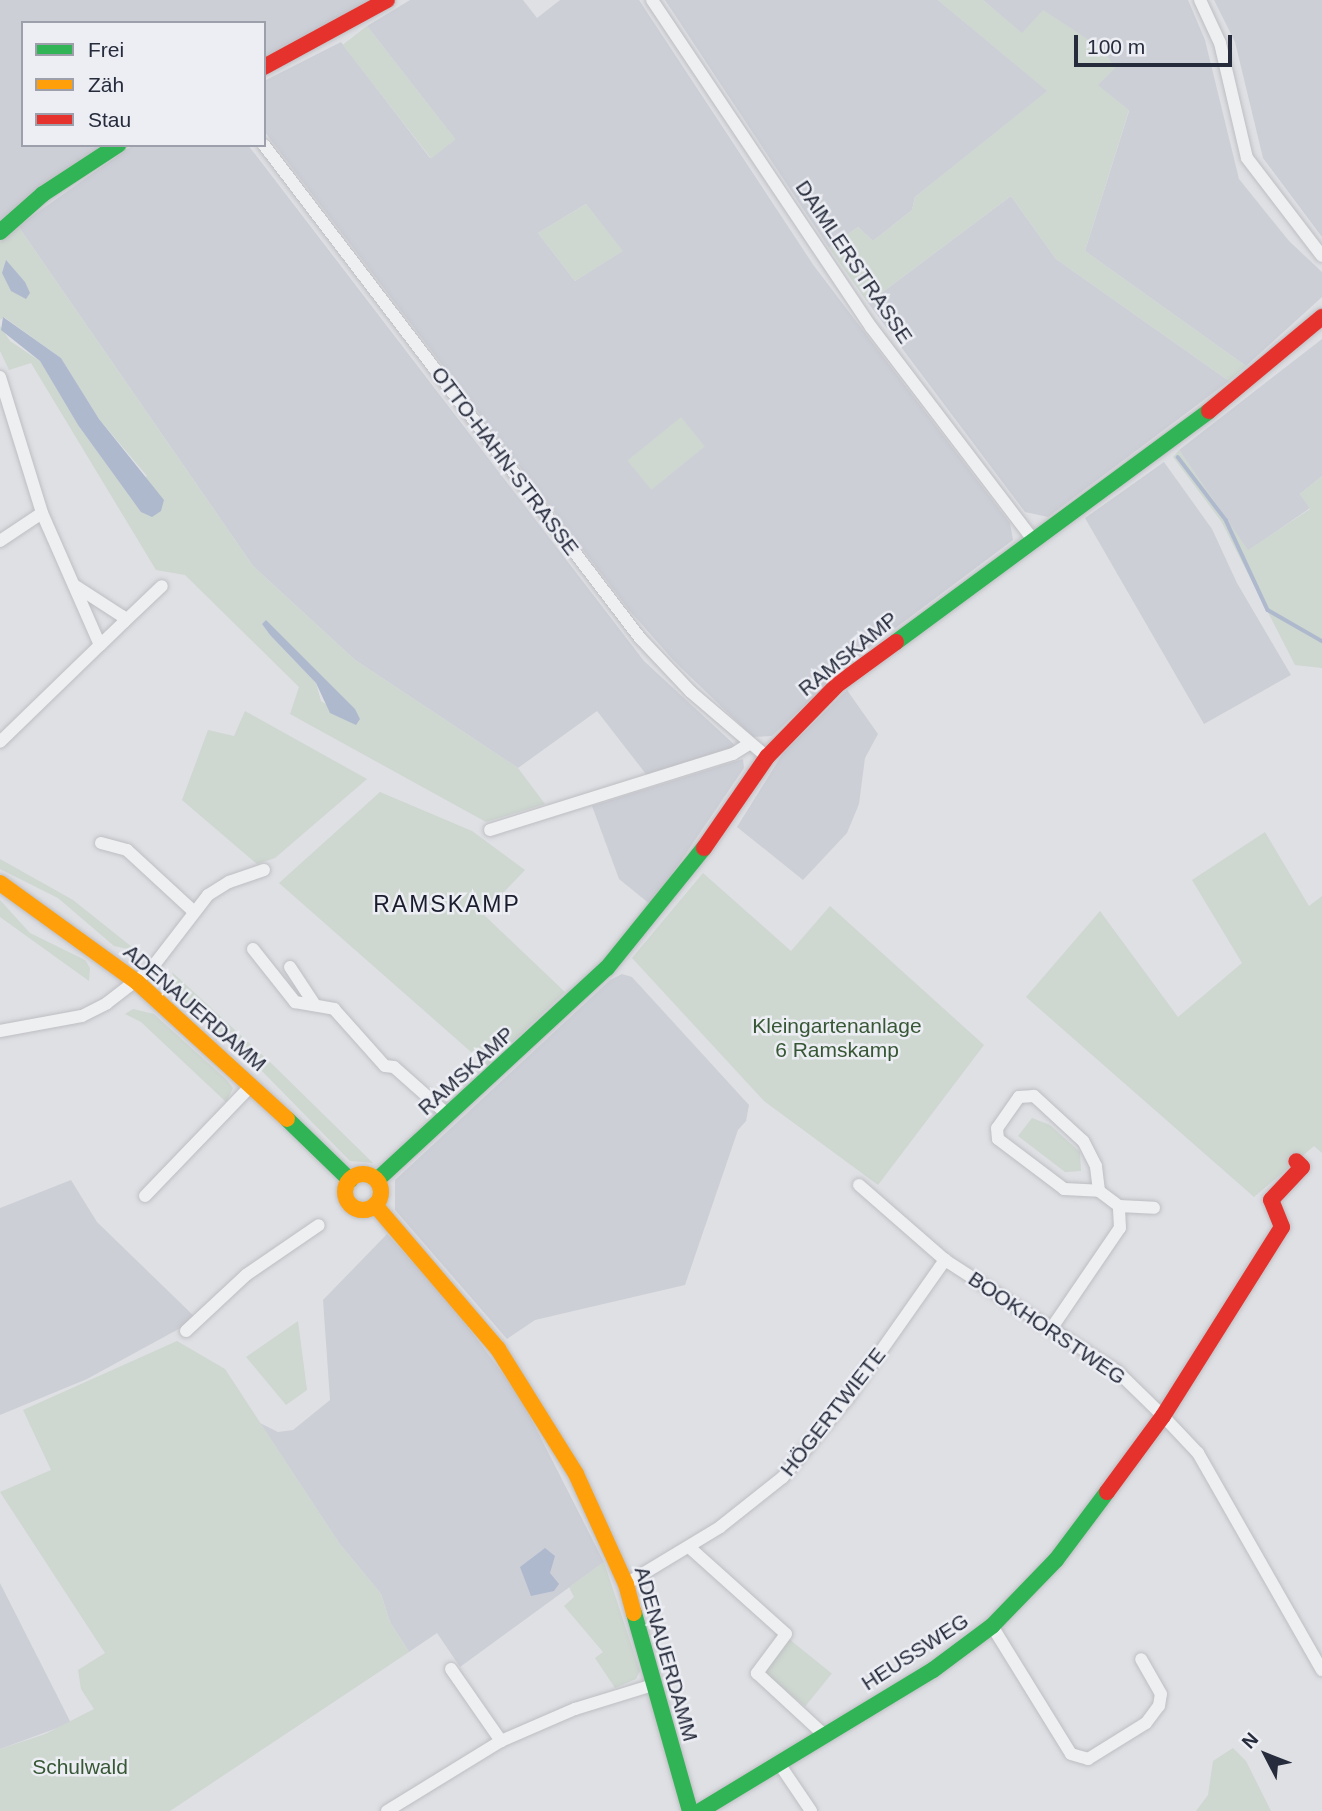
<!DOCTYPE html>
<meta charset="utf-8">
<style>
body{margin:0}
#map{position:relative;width:1322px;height:1811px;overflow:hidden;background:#dfe0e4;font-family:Arial,sans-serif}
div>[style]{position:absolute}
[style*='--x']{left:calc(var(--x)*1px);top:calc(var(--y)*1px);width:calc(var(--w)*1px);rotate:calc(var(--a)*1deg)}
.built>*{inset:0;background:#cdcfd7}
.green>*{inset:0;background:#ced7d0;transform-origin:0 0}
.water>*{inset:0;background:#aeb9ce}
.stream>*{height:3.5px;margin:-1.75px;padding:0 1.75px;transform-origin:1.75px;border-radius:1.75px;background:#aeb9ce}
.roads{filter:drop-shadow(0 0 2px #bdbec2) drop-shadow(0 0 2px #bdbec2)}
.street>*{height:12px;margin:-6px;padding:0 6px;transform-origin:6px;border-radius:6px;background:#eeeff1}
.fast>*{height:16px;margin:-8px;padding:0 8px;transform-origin:8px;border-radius:8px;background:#30b455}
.slow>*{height:16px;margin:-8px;padding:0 8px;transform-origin:8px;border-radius:8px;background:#ff9f0a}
.slow>.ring{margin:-8px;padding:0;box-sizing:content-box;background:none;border:16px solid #ff9f0a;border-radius:50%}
.jam>*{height:16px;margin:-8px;padding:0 8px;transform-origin:8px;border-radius:8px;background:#e5322d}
span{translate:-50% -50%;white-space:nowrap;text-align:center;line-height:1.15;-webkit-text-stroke:5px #eceef4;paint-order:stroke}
.street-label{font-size:21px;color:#272c3c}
.park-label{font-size:21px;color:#375735}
.neighbourhood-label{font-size:23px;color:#1a1d2d;letter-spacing:2px}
.legend{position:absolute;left:21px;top:21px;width:245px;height:126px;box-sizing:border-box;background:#eceef4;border:2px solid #9da0aa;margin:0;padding:9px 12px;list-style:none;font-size:21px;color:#272c3c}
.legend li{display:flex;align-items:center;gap:14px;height:35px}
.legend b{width:35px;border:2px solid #9da0aa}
.north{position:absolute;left:1231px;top:1720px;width:70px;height:70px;-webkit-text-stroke:5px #eceef4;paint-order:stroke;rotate:312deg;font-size:19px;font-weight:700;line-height:28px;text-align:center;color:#272c3c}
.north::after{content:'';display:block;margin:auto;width:24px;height:32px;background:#272c3c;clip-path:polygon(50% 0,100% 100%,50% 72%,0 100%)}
.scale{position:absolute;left:1074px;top:35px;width:158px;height:32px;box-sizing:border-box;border:4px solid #272c3c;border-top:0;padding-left:9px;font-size:21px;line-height:24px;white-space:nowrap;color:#272c3c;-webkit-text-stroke:5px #eceef4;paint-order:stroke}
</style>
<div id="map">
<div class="built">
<i style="clip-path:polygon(0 0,376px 0,264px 62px,264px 23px,23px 23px,23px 145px,103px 145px,36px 189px,0 221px)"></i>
<i style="clip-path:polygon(evenodd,410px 0,523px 0,537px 18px,560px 0,639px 0,814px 266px,1010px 523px,1013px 540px,853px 660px,772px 736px,753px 737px,675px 662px,629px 610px,264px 131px,264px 81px,341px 42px,430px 158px,455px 139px,367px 26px,410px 0,586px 204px,622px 251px,575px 281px,538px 233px,586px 204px)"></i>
<i style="clip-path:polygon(665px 0,938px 0,1048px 91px,915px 197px,912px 210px,873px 241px,858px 227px,829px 248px)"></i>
<i style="clip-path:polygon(983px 0,1188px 0,1205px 40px,1239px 179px,1289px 241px,1322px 272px,1322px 297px,1246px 366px,1085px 251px,1129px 111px,1097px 85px,1043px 11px,1022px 34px)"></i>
<i style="clip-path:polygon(1214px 0,1322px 0,1322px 237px,1263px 158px,1235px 42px)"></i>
<i style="clip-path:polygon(133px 145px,248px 145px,644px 661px,737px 747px,649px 778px,597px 711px,518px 768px,355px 660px,253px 566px,18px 226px)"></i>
<i style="clip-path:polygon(1011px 196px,1056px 259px,1229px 381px,1048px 517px,1025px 512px,868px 303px)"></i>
<i style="clip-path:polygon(1322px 339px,1322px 476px,1300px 494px,1310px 508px,1248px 551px,1179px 450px)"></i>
<i style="clip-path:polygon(1164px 462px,1212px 529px,1237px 583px,1291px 675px,1204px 724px,1085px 518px)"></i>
<i style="clip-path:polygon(847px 690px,878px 734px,865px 758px,859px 804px,847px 833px,803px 880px,737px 827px,783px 753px)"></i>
<i style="clip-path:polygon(743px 759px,744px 768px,651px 905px,619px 879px,592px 806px)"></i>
<i style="clip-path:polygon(622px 974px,632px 977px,749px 1105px,746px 1121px,738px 1130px,685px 1285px,535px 1320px,507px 1339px,395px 1210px,395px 1180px,610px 980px)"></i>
<i style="clip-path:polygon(71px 1180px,97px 1222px,197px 1319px,87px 1379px,0 1415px,0 1208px)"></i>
<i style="clip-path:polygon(387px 1234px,450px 1303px,520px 1397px,604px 1562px,460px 1667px,437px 1633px,409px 1652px,390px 1622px,381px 1594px,339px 1543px,260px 1423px,278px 1432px,293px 1430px,330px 1400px,323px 1300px)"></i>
<i style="clip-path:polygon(0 1583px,71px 1723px,0 1749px)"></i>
</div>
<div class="green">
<i style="clip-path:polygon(938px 0,983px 0,1022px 33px,1043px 10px,1103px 49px,1115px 68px,1098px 85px,1129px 110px,1085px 251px,1246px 366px,1229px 381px,1056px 259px,1011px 196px,868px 303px,829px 248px,858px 227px,873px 241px,912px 210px,915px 197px,1047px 91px)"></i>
<i style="left:367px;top:26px;width:144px;height:31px;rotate:52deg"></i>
<i style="clip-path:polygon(586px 204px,623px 251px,575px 281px,538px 233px)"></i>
<i style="clip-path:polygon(evenodd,18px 226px,253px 566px,355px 660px,518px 768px,545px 804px,486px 822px,290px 714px,299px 687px,185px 575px,156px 570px,31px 363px,9px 370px,0 351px,0 326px,10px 341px,40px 361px,78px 425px,127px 492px,147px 476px,99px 419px,61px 358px,4px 317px,0 320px,0 242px,18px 226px,266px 621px,356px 724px,321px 701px,316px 683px,270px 635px,262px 624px,266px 621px)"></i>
<i style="left:681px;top:417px;width:38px;height:69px;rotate:51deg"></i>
<i style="clip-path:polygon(1179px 450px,1248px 550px,1310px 509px,1300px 494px,1322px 476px,1322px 668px,1295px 665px,1221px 521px,1173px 457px)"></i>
<i style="clip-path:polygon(245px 711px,367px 779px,275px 858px,257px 864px,182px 800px,208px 730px,234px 736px)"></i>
<i style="clip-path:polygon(380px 792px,472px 831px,525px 870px,483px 914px,565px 992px,487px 1066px,279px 883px)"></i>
<i style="clip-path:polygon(1265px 832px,1309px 906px,1322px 896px,1322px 1153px,1314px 1146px,1254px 1197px,1026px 997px,1100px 911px,1178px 1017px,1242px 963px,1192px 880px)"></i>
<i style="clip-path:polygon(0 859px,73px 900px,137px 951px,114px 946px,58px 898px,0 869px)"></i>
<i style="clip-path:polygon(703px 873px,791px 951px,830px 906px,984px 1045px,878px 1185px,764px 1101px,632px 958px)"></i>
<i style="clip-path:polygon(0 900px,30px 933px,85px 960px,90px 968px,89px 981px,0 917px)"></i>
<i style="clip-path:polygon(172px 972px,271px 1063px,373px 1163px,350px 1161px,263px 1072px,181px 999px)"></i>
<i style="clip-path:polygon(133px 1009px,154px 1014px,227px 1080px,233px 1088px,226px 1102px,141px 1022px,125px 1014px)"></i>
<i style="clip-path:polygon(1032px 1118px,1050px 1125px,1080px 1152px,1081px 1171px,1065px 1172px,1018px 1136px)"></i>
<i style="clip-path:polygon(298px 1321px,307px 1390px,286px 1405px,246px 1357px)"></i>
<i style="clip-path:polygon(177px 1341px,225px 1369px,339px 1543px,381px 1594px,390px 1622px,409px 1652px,170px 1811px,0 1811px,0 1749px,45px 1734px,94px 1709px,81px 1689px,78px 1670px,105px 1653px,0 1492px,51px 1470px,23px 1410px)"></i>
<i style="clip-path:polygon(604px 1562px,640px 1671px,636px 1679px,615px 1688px,595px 1658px,603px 1652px,564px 1606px,574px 1597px,569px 1587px)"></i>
<i style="left:789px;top:1639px;width:55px;height:42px;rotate:39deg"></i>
<i style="clip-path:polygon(1233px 1748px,1246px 1761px,1271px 1811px,1196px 1811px,1208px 1795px,1213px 1761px)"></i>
</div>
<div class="water">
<i style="clip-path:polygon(6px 260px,25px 282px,30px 293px,26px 299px,11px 291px,2px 273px)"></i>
<i style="clip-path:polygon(3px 317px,61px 358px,99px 419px,164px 500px,161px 511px,152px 517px,141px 512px,78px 425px,40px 361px,1px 330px)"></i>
<i style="clip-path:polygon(266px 620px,355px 709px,360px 719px,356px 725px,330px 713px,316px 683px,270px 635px,262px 624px)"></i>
<i style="clip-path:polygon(545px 1548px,555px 1556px,550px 1573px,559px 1584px,554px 1591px,531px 1596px,520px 1567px)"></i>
</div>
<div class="stream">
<i style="--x:1178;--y:457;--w:79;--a:52.7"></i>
<i style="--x:1226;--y:520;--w:99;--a:65"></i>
<i style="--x:1268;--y:610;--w:62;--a:29.9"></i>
</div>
<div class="roads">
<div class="street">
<i style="--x:652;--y:0;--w:394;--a:56.2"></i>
<i style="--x:871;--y:327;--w:268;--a:52.7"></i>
<i style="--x:1200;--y:0;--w:47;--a:65.1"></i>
<i style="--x:1220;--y:43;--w:118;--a:76.8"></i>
<i style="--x:1247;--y:158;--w:123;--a:52.6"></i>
<i style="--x:264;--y:145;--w:620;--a:52.67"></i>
<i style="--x:640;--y:638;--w:74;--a:46.6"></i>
<i style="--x:691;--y:692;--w:100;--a:40.5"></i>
<i style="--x:0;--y:377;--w:142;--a:72.8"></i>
<i style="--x:42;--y:513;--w:144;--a:66.3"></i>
<i style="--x:100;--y:645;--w:139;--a:135.9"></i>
<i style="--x:0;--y:541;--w:50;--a:-33.7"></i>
<i style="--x:74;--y:585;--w:57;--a:32.9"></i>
<i style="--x:122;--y:616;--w:6;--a:72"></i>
<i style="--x:124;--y:622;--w:33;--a:136"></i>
<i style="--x:124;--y:622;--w:52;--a:-43.5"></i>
<i style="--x:490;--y:830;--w:255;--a:-17.4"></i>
<i style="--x:733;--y:754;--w:19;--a:-32"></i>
<i style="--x:101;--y:843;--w:27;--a:15"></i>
<i style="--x:127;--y:850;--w:90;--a:42.7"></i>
<i style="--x:253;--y:949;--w:68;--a:51.6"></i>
<i style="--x:295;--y:1002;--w:40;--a:10"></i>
<i style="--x:334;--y:1009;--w:76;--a:48.2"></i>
<i style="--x:385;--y:1066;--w:9;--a:6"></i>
<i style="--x:394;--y:1067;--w:72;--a:41.6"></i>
<i style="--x:290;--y:967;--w:45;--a:56.7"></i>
<i style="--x:0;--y:1031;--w:83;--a:-10.4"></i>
<i style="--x:82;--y:1016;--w:28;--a:-27"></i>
<i style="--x:107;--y:1003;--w:56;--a:-37.7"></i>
<i style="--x:151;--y:969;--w:93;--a:-52.4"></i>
<i style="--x:208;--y:895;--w:25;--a:-32"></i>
<i style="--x:229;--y:882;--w:37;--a:-19"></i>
<i style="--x:859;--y:1185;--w:114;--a:41.1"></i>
<i style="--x:945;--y:1260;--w:206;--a:32.9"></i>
<i style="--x:1118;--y:1372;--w:63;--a:44.4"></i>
<i style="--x:1163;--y:1416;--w:51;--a:46.6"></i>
<i style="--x:1198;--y:1453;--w:250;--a:60.3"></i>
<i style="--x:145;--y:1196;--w:154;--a:-46.1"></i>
<i style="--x:1119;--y:1206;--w:35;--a:3"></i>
<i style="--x:1051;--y:1329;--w:122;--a:-55.7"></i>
<i style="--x:1120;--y:1228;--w:22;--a:-93"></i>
<i style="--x:1119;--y:1206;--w:25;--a:-143"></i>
<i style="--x:1099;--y:1191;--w:25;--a:-97"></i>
<i style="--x:1096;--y:1166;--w:28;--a:-117"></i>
<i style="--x:1083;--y:1141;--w:67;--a:-137.4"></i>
<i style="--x:1034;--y:1096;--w:15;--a:176"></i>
<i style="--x:1019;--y:1097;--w:38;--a:125"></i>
<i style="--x:997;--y:1128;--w:11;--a:85"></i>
<i style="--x:998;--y:1139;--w:83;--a:37.1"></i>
<i style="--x:1064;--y:1189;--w:35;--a:3"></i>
<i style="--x:186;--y:1331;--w:82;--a:-43"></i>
<i style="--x:246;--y:1275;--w:88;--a:-34.4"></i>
<i style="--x:689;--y:1547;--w:130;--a:41.9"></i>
<i style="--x:786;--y:1634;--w:49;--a:126.6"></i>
<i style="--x:757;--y:1673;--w:90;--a:42.7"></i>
<i style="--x:626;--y:1584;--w:110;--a:-31.2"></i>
<i style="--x:720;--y:1527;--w:80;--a:-38.4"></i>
<i style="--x:783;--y:1477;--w:102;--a:-50.6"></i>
<i style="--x:848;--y:1398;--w:169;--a:-54.9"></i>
<i style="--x:992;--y:1626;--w:150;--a:58.3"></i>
<i style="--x:1071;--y:1754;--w:18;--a:16"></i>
<i style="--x:1088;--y:1759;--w:68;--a:-31.8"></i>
<i style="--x:1146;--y:1723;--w:21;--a:-53"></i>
<i style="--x:1159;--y:1706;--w:12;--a:-81"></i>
<i style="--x:1161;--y:1694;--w:40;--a:-119.7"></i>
<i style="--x:451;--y:1669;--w:88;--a:55.2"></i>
<i style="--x:778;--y:1762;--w:59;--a:56"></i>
<i style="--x:387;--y:1811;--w:134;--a:-31.6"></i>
<i style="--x:501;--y:1741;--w:81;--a:-23.4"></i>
<i style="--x:575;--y:1709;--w:82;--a:-17.1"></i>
</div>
<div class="fast">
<i style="--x:0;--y:232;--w:57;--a:-41.5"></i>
<i style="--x:43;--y:194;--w:90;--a:-33.2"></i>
<i style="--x:896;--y:642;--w:389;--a:-36.4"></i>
<i style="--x:287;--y:1119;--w:88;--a:44.1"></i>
<i style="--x:377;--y:1180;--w:313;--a:-42.7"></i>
<i style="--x:607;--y:968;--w:154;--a:-51.1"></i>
<i style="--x:634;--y:1613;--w:206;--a:74.2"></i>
<i style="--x:700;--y:1811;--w:272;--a:-31.2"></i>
<i style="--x:933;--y:1670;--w:74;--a:-36.7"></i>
<i style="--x:992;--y:1626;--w:92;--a:-45.9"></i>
<i style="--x:1056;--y:1560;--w:85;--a:-53.1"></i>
</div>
<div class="slow">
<i style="--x:0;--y:883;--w:169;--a:35.9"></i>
<i style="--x:137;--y:982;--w:203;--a:42.4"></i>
<i class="ring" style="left:345px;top:1174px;width:20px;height:20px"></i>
<i style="--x:375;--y:1205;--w:189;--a:49.5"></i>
<i style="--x:498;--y:1349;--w:147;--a:58"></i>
<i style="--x:576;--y:1474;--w:121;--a:65.6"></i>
<i style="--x:626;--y:1584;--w:30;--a:75"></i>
</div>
<div class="jam">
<i style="--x:264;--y:67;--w:140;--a:-28.6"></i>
<i style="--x:1209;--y:411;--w:147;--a:-39.8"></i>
<i style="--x:704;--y:848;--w:111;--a:-55.3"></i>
<i style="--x:767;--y:757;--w:100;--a:-45.8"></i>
<i style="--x:837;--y:685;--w:73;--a:-36.1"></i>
<i style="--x:1107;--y:1492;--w:94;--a:-53.6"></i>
<i style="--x:1163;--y:1416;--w:223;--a:-57.8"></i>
<i style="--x:1282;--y:1227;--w:29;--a:-112"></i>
<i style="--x:1271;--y:1200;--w:45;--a:-46.8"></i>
<i style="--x:1302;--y:1167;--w:8;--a:-135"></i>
</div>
</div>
<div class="street-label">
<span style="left:854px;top:262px;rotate:56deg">DAIMLERSTRASSE</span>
<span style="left:505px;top:461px;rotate:53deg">OTTO-HAHN-STRASSE</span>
<span style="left:848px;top:654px;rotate:-39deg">RAMSKAMP</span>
<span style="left:195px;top:1008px;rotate:41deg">ADENAUERDAMM</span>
<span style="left:466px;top:1071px;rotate:-42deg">RAMSKAMP</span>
<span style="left:1047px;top:1328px;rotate:34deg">BOOKHORSTWEG</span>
<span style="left:833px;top:1412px;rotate:-52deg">HÖGERTWIETE</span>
<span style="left:915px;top:1652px;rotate:-33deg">HEUSSWEG</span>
<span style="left:666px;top:1654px;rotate:74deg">ADENAUERDAMM</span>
</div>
<div class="park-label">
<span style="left:837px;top:1038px">Kleingartenanlage<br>6 Ramskamp</span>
<span style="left:80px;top:1767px">Schulwald</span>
</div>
<div class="neighbourhood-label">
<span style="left:447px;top:904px">RAMSKAMP</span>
</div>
<ul class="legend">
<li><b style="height:9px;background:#30b455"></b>Frei</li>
<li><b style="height:9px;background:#ff9f0a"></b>Zäh</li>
<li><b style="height:9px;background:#e5322d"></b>Stau</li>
</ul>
<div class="north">N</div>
<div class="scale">100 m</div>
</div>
